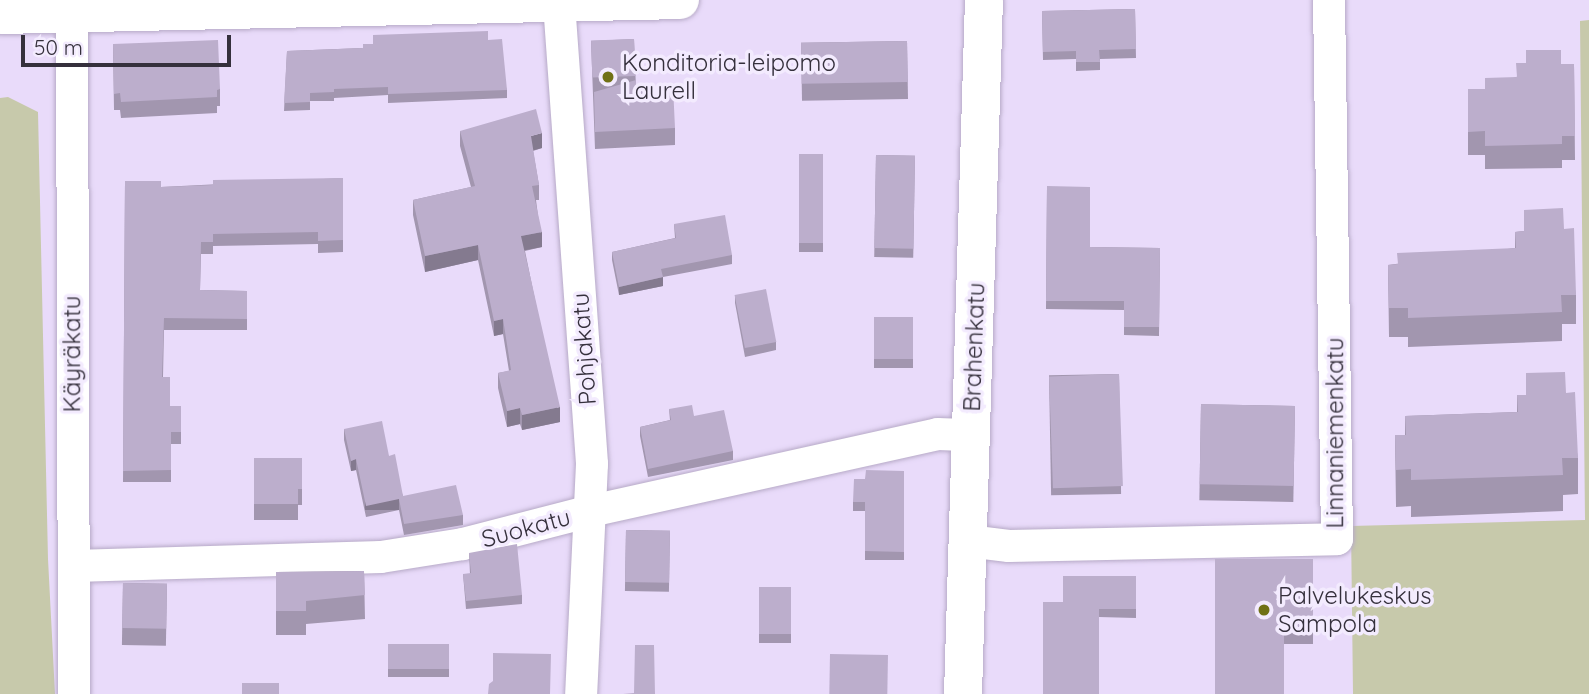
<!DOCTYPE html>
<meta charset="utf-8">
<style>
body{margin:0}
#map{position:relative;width:1589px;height:694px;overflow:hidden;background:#e9dbfa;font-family:Quicksand,sans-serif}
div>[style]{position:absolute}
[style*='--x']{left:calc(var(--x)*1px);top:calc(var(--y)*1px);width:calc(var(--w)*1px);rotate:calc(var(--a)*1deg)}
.green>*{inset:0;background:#c7c9ab}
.roads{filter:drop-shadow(0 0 2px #b7aac7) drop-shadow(0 0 2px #b7aac7)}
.minor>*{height:32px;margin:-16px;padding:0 16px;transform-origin:16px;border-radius:16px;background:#fff}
.secondary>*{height:38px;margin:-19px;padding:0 19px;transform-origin:19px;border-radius:19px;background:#fff}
.wall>*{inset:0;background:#a296af;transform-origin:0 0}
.shaded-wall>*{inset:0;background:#847a8f;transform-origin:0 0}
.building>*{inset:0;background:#bcaecc;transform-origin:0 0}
.dots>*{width:19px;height:19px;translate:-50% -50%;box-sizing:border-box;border:4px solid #f3ebfe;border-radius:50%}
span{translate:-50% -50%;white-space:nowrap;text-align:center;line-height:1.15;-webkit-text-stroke:7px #f3ebfe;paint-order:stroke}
.poi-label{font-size:24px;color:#35303c}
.left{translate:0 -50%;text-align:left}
.street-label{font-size:24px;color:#35303c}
.scale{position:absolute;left:21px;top:35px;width:210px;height:32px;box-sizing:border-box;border:4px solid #35303c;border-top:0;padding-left:9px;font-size:21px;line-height:24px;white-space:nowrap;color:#35303c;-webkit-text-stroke:5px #f3ebfe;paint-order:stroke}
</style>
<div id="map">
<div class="green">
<i style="clip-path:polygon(1589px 20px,1589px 694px,1353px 694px,1351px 526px,1585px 520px,1580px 21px)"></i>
<i style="clip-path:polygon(8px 97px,38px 112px,48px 559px,55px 694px,0 694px,0 98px)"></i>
</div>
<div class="roads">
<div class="minor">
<i style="--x:559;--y:3;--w:462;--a:85.9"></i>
<i style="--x:592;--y:464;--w:230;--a:92.7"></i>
<i style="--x:72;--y:14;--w:680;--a:89.83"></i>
<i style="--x:968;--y:541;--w:41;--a:7"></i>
<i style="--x:1009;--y:546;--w:328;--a:-1.2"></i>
<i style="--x:1337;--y:539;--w:539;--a:-90.85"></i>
<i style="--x:74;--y:566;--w:307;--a:-1.7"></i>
<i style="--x:381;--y:557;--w:83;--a:-9"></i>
<i style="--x:463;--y:544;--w:132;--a:-14.5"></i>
<i style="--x:591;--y:511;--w:355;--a:-12.5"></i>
<i style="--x:938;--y:434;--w:33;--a:2"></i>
</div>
<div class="secondary">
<i style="--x:0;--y:15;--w:680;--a:-1.26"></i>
<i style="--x:963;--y:694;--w:694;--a:-88.27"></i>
</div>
</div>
<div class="wall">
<i style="clip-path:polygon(1135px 9px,1136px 58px,1100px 59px,1100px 70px,1076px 71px,1076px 59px,1043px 60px,1042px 11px)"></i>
<i style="clip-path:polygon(634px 39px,636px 88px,675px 128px,675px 145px,595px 149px,591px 41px)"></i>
<i style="clip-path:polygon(488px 40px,507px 90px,507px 98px,388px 103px,388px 95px,334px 98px,334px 101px,310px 101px,310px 110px,284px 111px,287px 51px,363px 48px)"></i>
<i style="left:907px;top:41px;width:58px;height:106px;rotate:89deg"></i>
<i style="clip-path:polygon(113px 44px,220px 89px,220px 106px,217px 106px,217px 113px,121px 118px,120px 110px,114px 110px)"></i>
<i style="clip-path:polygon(1561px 64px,1574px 64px,1575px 160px,1562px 160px,1562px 168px,1485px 169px,1485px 155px,1468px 155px,1468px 89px,1485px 89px,1516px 77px)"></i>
<i style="clip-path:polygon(460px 131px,542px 148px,533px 151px,539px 185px,539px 200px,536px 200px,542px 247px,525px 251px,560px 422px,522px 430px,520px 424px,507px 427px,498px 388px,498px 373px,509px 371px,503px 334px,494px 336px,478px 260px,425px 272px,413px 215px,413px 200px,471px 187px,460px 146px)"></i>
<i style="left:799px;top:154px;width:24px;height:98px"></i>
<i style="left:876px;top:155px;width:39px;height:102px;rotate:1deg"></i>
<i style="clip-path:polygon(343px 178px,343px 252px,318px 253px,318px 244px,213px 246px,213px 254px,201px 254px,200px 290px,247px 291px,247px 330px,164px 330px,163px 377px,170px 406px,181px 406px,181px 444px,171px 444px,171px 482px,123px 482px,125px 181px,161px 187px)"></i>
<i style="clip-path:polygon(1047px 186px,1090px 247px,1160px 248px,1159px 336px,1124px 335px,1124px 310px,1046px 309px)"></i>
<i style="clip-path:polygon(1524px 210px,1564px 229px,1576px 295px,1576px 324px,1562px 324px,1562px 341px,1408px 347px,1408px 337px,1389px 337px,1388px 265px,1515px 248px,1515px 232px,1524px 231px)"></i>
<i style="clip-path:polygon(674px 224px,732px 255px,732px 264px,663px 277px,663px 286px,619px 295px,612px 260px,612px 252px,675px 238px)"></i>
<i style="clip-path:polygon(735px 295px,776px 342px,776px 350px,745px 357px,735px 303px)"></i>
<i style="left:874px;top:317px;width:39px;height:51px"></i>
<i style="clip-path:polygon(1526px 373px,1566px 393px,1578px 458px,1578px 494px,1563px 495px,1563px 511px,1411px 517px,1411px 506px,1396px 507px,1395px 435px,1405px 435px,1405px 416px,1517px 412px,1517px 395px,1526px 395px)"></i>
<i style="left:1119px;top:374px;width:120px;height:70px;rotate:89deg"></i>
<i style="left:1295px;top:406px;width:96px;height:94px;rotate:91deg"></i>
<i style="clip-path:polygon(669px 409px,694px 416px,733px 451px,733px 460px,648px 477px,640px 436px,640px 427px,670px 420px)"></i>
<i style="clip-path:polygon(344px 429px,389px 456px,403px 496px,463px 515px,463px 525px,404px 535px,399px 510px,366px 517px,356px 470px,351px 471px,344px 440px)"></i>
<i style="clip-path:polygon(254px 458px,302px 458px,302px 505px,298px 505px,298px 520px,254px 520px)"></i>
<i style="clip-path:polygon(904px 471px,904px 560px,865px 560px,865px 511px,853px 511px,853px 502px,865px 479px)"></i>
<i style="left:626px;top:530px;width:44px;height:61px;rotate:1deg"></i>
<i style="clip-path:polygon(469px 553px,522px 595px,522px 604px,466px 609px,463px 574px,470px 574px)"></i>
<i style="clip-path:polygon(1313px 559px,1313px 644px,1284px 644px,1215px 694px)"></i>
<i style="clip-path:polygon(364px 571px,365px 619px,306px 624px,306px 635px,276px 635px,276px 572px)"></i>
<i style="clip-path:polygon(1136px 576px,1136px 618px,1099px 617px,1063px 602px)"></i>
<i style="left:123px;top:583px;width:44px;height:62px;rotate:1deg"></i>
<i style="left:759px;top:587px;width:32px;height:56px"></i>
<i style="left:388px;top:644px;width:61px;height:33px"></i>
</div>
<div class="shaded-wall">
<i style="clip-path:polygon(542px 133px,542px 148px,531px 151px,531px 136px)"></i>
<i style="clip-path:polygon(542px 232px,542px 247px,521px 251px,521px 236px)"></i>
<i style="clip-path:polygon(478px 245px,478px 260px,425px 272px,425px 256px)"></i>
<i style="clip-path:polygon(663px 277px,663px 286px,619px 295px,619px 287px)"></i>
<i style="clip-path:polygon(503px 319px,503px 334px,494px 336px,494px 321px)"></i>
<i style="clip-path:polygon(560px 407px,560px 422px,522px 430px,522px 415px)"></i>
<i style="clip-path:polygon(520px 408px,520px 424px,507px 427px,507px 411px)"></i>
<i style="clip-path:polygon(356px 459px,356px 470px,351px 471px,351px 461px)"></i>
<i style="left:399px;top:499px;width:11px;height:34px;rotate:90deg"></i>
</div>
<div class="building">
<i style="clip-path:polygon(1135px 9px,1136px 49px,1099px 50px,1100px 62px,1076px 62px,1076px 51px,1043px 52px,1042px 11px)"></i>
<i style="clip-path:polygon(488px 31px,488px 40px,502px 39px,507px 90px,388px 94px,388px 87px,334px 89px,334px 92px,310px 93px,310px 102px,284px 103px,287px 51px,363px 48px,363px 44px,373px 44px,373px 35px)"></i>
<i style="left:634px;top:39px;width:37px;height:43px;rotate:88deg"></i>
<i style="clip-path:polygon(218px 40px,220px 89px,217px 90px,217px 97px,121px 102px,120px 93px,114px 94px,113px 44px)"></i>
<i style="left:907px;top:41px;width:41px;height:106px;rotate:89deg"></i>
<i style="clip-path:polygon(1526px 50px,1561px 50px,1561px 64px,1574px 64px,1575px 136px,1562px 136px,1562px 144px,1485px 146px,1485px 131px,1468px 132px,1468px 89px,1485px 89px,1485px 78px,1517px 77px,1516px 63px,1526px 63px)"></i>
<i style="clip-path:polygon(636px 80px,636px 88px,673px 86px,675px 128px,595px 132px,594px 92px)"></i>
<i style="clip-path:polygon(536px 109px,542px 133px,531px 136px,539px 185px,532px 186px,542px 232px,521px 236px,560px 407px,522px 415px,520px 408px,507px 411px,498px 373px,511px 370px,503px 319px,494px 321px,478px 245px,425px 256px,413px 200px,475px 186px,460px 131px)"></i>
<i style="left:799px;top:154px;width:24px;height:89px"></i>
<i style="left:876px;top:155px;width:39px;height:93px;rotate:1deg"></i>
<i style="clip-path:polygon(343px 178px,343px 240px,318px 241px,318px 232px,213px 234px,213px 242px,201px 242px,200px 290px,247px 291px,247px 319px,164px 318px,162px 377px,170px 377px,170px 406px,181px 406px,181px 432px,171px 432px,171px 470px,123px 471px,125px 181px,161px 181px,161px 187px,213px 185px,213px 180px)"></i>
<i style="clip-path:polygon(1047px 186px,1090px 187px,1090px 247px,1160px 248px,1159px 327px,1124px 327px,1124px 301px,1046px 301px)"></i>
<i style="clip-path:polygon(1563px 208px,1564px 229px,1574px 228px,1576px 295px,1561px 295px,1562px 312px,1408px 318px,1408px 308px,1389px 308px,1388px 265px,1398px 264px,1397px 253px,1516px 248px,1515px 232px,1524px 231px,1524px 210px)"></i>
<i style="clip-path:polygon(725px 215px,732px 255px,661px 269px,663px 277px,619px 287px,612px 252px,676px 238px,674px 224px)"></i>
<i style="left:766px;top:289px;width:54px;height:32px;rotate:79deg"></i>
<i style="left:874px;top:317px;width:39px;height:42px"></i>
<i style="clip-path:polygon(1565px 372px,1566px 393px,1575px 392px,1578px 458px,1562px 458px,1563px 475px,1411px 480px,1411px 469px,1396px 470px,1395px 435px,1406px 435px,1405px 416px,1518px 412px,1517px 395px,1526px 395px,1526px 373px)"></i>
<i style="left:1119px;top:374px;width:112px;height:70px;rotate:88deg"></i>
<i style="clip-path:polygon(692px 405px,694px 416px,724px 410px,733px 451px,648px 469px,640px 427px,671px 420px,669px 409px)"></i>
<i style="left:1295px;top:406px;width:80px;height:94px;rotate:91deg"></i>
<i style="clip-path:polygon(382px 421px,389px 456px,395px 454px,403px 496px,456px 485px,463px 515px,404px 524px,399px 499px,366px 506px,356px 459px,351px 461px,344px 429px)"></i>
<i style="clip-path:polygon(254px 458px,302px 458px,302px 489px,298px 489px,298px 504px,254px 504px)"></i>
<i style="clip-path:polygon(866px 470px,904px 471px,904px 552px,865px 551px,865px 502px,853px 502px,854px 479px,865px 479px)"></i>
<i style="left:626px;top:530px;width:44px;height:52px;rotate:1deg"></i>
<i style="clip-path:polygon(517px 544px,522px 595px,466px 601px,463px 574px,471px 573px,469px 553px)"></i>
<i style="clip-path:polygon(1215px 559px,1313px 559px,1313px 627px,1284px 628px,1284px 694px,1215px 694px)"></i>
<i style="clip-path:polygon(364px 571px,365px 595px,306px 601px,306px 611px,276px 611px,276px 572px)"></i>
<i style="clip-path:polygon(1063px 576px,1136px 576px,1136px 609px,1099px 609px,1099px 694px,1043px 694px,1043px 602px,1063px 602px)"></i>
<i style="left:123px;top:583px;width:44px;height:45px;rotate:1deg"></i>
<i style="left:759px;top:587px;width:32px;height:47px"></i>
<i style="left:388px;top:644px;width:61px;height:25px"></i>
<i style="clip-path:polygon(635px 645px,654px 645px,655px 694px,682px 694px,623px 694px,634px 693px)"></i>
<i style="clip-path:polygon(493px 653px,551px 654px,550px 694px,488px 694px,489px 684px,493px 681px)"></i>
<i style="left:830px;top:654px;width:58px;height:40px;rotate:1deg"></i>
<i style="left:279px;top:683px;width:11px;height:37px;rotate:90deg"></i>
</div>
<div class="dots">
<i style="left:608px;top:77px;background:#707116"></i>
<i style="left:1264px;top:610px;background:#707116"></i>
</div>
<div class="poi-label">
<span class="left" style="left:622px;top:77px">Konditoria-leipomo<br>Laurell</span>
<span class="left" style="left:1278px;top:610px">Palvelukeskus<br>Sampola</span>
</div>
<div class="street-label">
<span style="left:974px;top:347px;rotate:-88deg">Brahenkatu</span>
<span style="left:584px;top:349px;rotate:-94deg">Pohjakatu</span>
<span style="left:72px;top:354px;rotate:-90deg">Käyräkatu</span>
<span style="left:1335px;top:433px;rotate:-90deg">Linnaniemenkatu</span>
<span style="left:526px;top:528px;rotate:-15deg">Suokatu</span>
</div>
<div class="scale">50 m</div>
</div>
